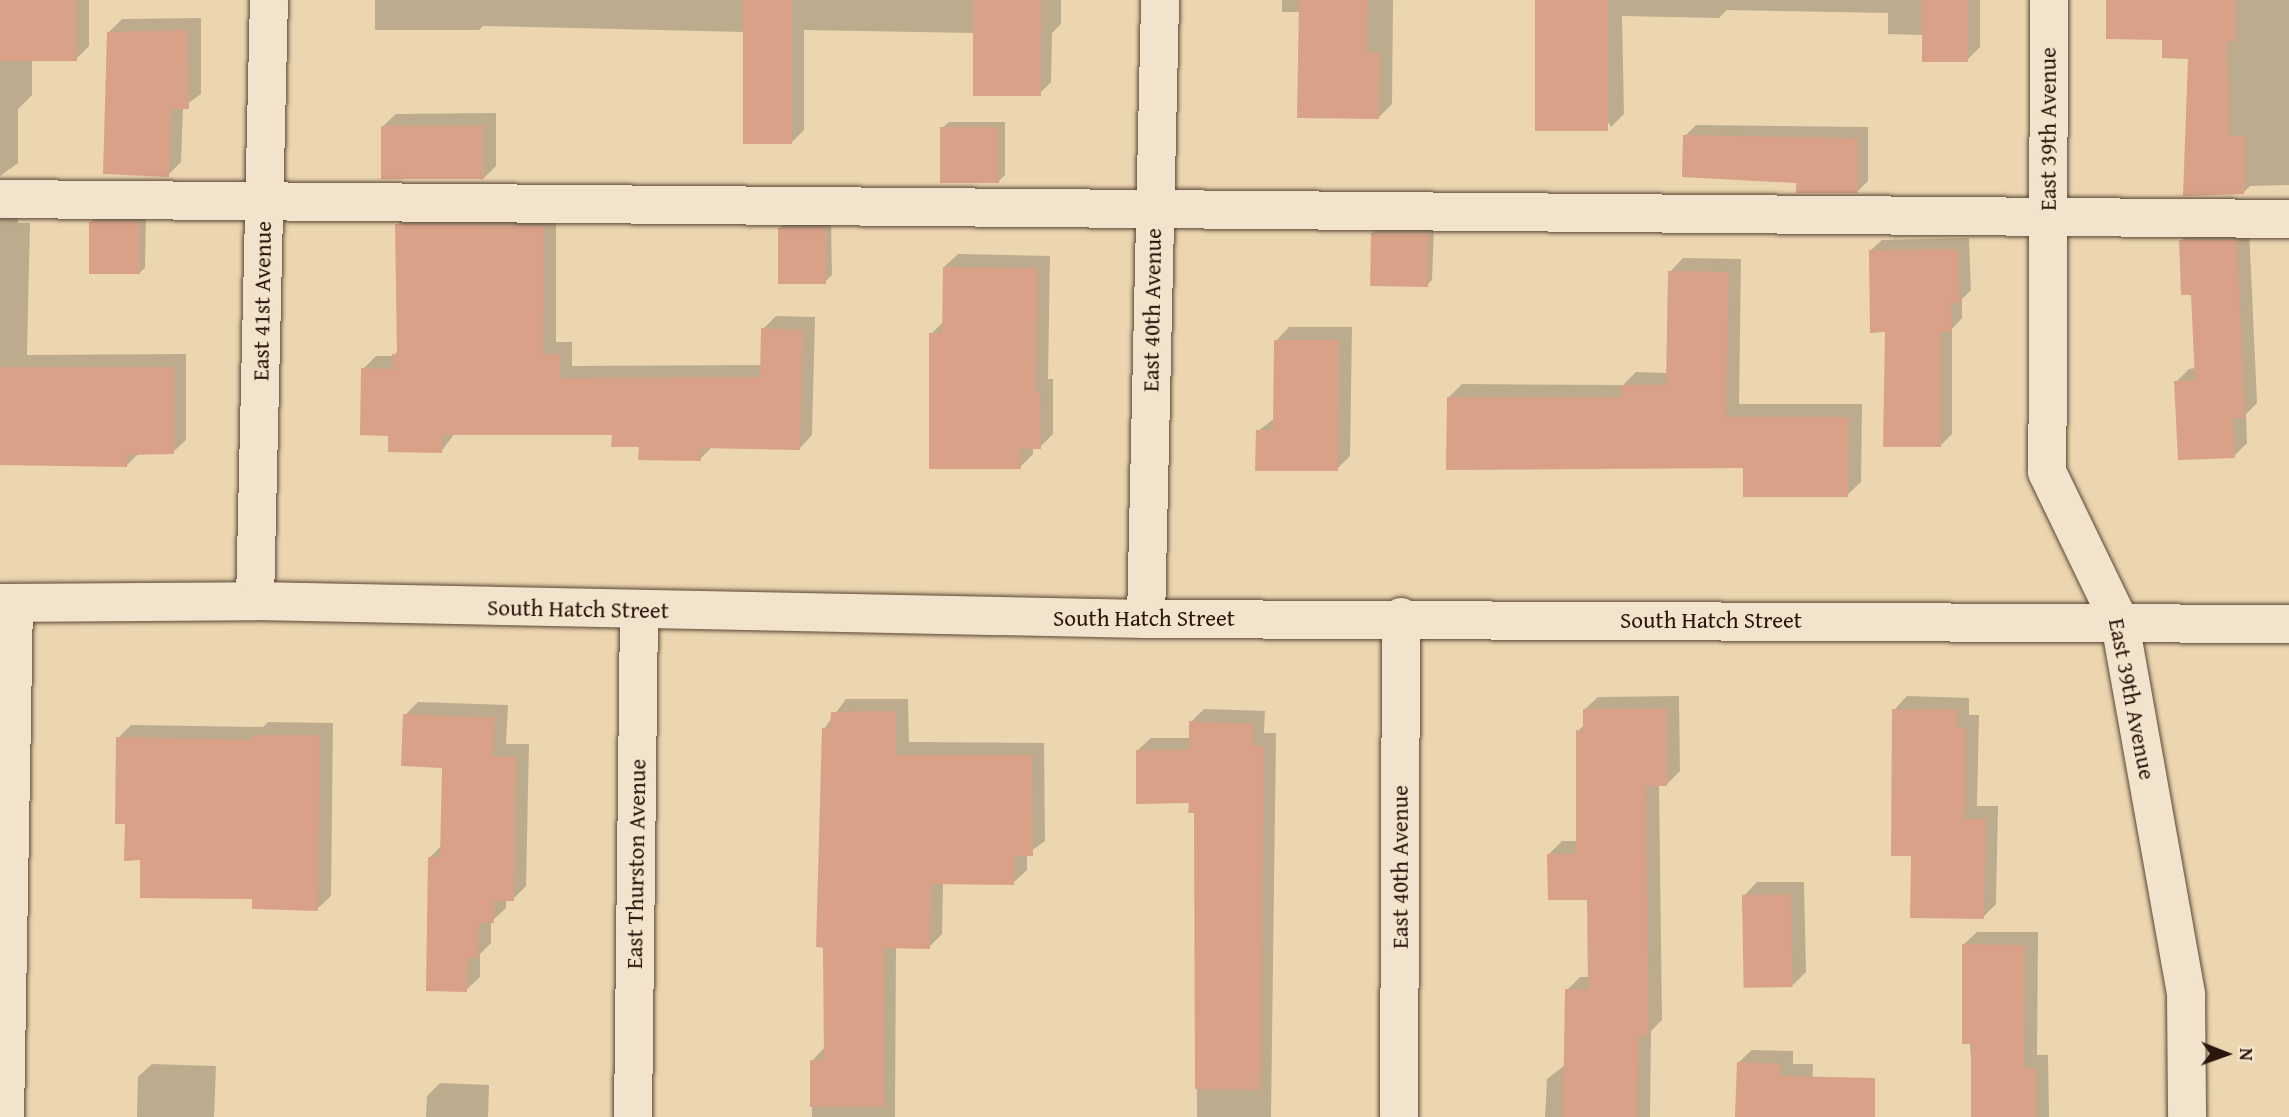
<!DOCTYPE html>
<style>
body{margin:0}
#map{position:relative;width:2289px;height:1117px;overflow:hidden;background:#ebd6b0;font-family:"Gentium Book Plus",serif}
div>[style]{position:absolute}
[style*='--x']{left:calc(var(--x)*1px);top:calc(var(--y)*1px);width:calc(var(--w)*1px);rotate:calc(var(--a)*1deg)}
.shadow>*{inset:0;background:#0003}
.building>*{inset:0;background:#d8a188;transform-origin:0 0}
.roads{filter:drop-shadow(0 0 2px #5b4636) drop-shadow(0 0 2px #5b4636)}
.minor>*{height:38px;margin:-19px;padding:0 19px;transform-origin:19px;border-radius:19px;background:#f2e4cc}
span{translate:-50% -50%;white-space:nowrap;text-align:center;line-height:1.15;-webkit-text-stroke:5px #f2e4cc;paint-order:stroke}
.street-label{font-size:23px;color:#2b160e}
.north{position:absolute;left:2191px;top:1019px;width:70px;height:70px;-webkit-text-stroke:5px #f2e4cc;paint-order:stroke;rotate:91deg;font-size:19px;font-weight:700;line-height:28px;text-align:center;color:#2b160e}
.north::after{content:'';display:block;margin:auto;width:24px;height:32px;background:#2b160e;clip-path:polygon(50% 0,100% 100%,50% 72%,0 100%)}
</style>
<div id="map">
<div class="shadow">
<i style="clip-path:polygon(0 0,89px 0,89px 46px,76px 59px,32px 60px,32px 95px,18px 109px,18px 163px,0 176px)"></i>
<i style="clip-path:polygon(375px 0,1061px 0,1061px 24px,1052px 33px,1051px 82px,1038px 95px,975px 33px,804px 30px,804px 130px,791px 143px,745px 32px,483px 26px,479px 30px,375px 30px)"></i>
<i style="clip-path:polygon(1282px 0,1393px 0,1392px 104px,1378px 118px,1300px 12px,1282px 12px)"></i>
<i style="clip-path:polygon(1536px 0,1980px 0,1980px 47px,1966px 61px,1923px 35px,1888px 34px,1888px 13px,1727px 10px,1719px 18px,1622px 16px,1624px 114px,1611px 127px)"></i>
<i style="clip-path:polygon(2157px 0,2289px 0,2289px 185px,2250px 186px,2243px 193px,2189px 57px,2164px 38px)"></i>
<i style="clip-path:polygon(201px 18px,201px 94px,183px 107px,181px 162px,168px 175px,109px 32px,122px 19px)"></i>
<i style="clip-path:polygon(496px 113px,496px 166px,482px 180px,382px 127px,396px 114px)"></i>
<i style="clip-path:polygon(949px 122px,1005px 122px,1005px 175px,999px 181px,942px 128px)"></i>
<i style="clip-path:polygon(1696px 125px,1868px 127px,1868px 181px,1857px 192px,1798px 181px,1685px 136px)"></i>
<i style="clip-path:polygon(0 203px,18px 208px,18px 223px,30px 223px,27px 355px,186px 354px,186px 440px,173px 452px,139px 453px,127px 465px,0 463px)"></i>
<i style="clip-path:polygon(410px 212px,556px 213px,556px 342px,572px 342px,572px 366px,762px 365px,763px 329px,776px 316px,815px 317px,812px 435px,799px 449px,713px 446px,700px 459px,640px 445px,613px 434px,455px 433px,441px 452px,390px 434px,363px 369px,376px 356px,394px 356px,398px 350px,397px 225px)"></i>
<i style="clip-path:polygon(97px 216px,146px 216px,145px 268px,138px 274px,91px 222px)"></i>
<i style="clip-path:polygon(786px 222px,831px 222px,832px 275px,826px 281px,779px 228px)"></i>
<i style="clip-path:polygon(1379px 227px,1434px 228px,1432px 280px,1425px 287px,1372px 234px)"></i>
<i style="clip-path:polygon(2194px 227px,2249px 228px,2257px 403px,2246px 414px,2247px 443px,2234px 456px,2176px 382px,2189px 369px,2196px 368px,2193px 293px,2181px 241px)"></i>
<i style="clip-path:polygon(1969px 238px,1971px 290px,1962px 299px,1962px 318px,1952px 329px,1952px 434px,1941px 445px,1887px 331px,1870px 251px,1882px 240px)"></i>
<i style="clip-path:polygon(958px 254px,1050px 256px,1048px 379px,1053px 379px,1053px 434px,1040px 447px,1033px 447px,1033px 454px,1020px 467px,931px 334px,944px 321px,944px 267px)"></i>
<i style="clip-path:polygon(1683px 258px,1741px 259px,1739px 404px,1862px 404px,1861px 482px,1847px 495px,1745px 466px,1448px 398px,1462px 384px,1623px 385px,1636px 372px,1668px 373px,1670px 272px)"></i>
<i style="clip-path:polygon(1289px 327px,1352px 327px,1350px 456px,1337px 469px,1258px 431px,1275px 418px,1276px 341px)"></i>
<i style="clip-path:polygon(1679px 696px,1680px 771px,1667px 784px,1659px 784px,1662px 1020px,1651px 1031px,1650px 1117px,1545px 1117px,1547px 1079px,1565px 1065px,1567px 990px,1580px 977px,1589px 977px,1589px 898px,1549px 854px,1562px 841px,1578px 841px,1578px 731px,1585px 724px,1584px 710px,1598px 697px)"></i>
<i style="clip-path:polygon(1907px 696px,1969px 698px,1969px 715px,1979px 715px,1977px 806px,1998px 806px,1996px 904px,1983px 917px,1912px 854px,1894px 710px)"></i>
<i style="clip-path:polygon(846px 699px,908px 699px,909px 742px,1044px 743px,1045px 841px,1027px 854px,1027px 870px,1013px 883px,943px 883px,942px 934px,929px 947px,896px 947px,895px 1117px,812px 1117px,812px 1061px,825px 1047px,824px 729px)"></i>
<i style="clip-path:polygon(418px 702px,508px 705px,506px 744px,529px 744px,526px 886px,513px 899px,506px 899px,506px 908px,491px 922px,491px 943px,480px 954px,480px 977px,466px 990px,429px 858px,442px 845px,444px 766px,405px 715px)"></i>
<i style="clip-path:polygon(1204px 709px,1265px 711px,1264px 733px,1276px 733px,1271px 1117px,1197px 1117px,1196px 812px,1138px 750px,1151px 738px,1191px 738px,1191px 722px)"></i>
<i style="clip-path:polygon(268px 722px,333px 723px,331px 896px,317px 909px,254px 897px,142px 859px,127px 822px,118px 738px,131px 725px,263px 727px)"></i>
<i style="clip-path:polygon(1757px 882px,1804px 882px,1806px 972px,1793px 985px,1744px 896px)"></i>
<i style="clip-path:polygon(1977px 932px,2038px 932px,2037px 1055px,2048px 1055px,2049px 1117px,1975px 1117px,1963px 945px)"></i>
<i style="clip-path:polygon(1752px 1050px,1793px 1051px,1793px 1064px,1813px 1064px,1811px 1117px,1737px 1117px,1738px 1063px)"></i>
<i style="clip-path:polygon(152px 1064px,216px 1066px,214px 1117px,137px 1117px,138px 1077px)"></i>
<i style="clip-path:polygon(440px 1083px,489px 1085px,488px 1117px,426px 1117px,427px 1096px)"></i>
</div>
<div class="building">
<i style="left:0;top:0;width:77px;height:61px"></i>
<i style="left:743px;top:0;width:49px;height:144px"></i>
<i style="left:973px;top:0;width:68px;height:96px"></i>
<i style="clip-path:polygon(1299px 0,1368px 0,1367px 52px,1380px 53px,1379px 119px,1297px 118px)"></i>
<i style="left:1535px;top:0;width:73px;height:131px"></i>
<i style="left:1922px;top:0;width:46px;height:62px"></i>
<i style="clip-path:polygon(2106px 0,2236px 0,2236px 41px,2227px 41px,2230px 136px,2246px 136px,2244px 194px,2183px 196px,2188px 59px,2162px 58px,2162px 40px,2106px 39px)"></i>
<i style="clip-path:polygon(188px 30px,189px 109px,171px 109px,169px 177px,103px 174px,107px 32px)"></i>
<i style="left:381px;top:126px;width:102px;height:53px"></i>
<i style="left:999px;top:127px;width:56px;height:59px;rotate:90deg"></i>
<i style="clip-path:polygon(1683px 135px,1858px 138px,1858px 193px,1796px 193px,1796px 183px,1682px 177px)"></i>
<i style="left:89px;top:222px;width:51px;height:52px"></i>
<i style="clip-path:polygon(395px 224px,544px 226px,543px 354px,560px 354px,560px 378px,760px 377px,761px 328px,803px 330px,800px 450px,701px 448px,701px 461px,638px 460px,639px 447px,611px 447px,612px 435px,442px 435px,442px 453px,388px 452px,388px 436px,360px 435px,361px 368px,393px 369px,392px 354px,397px 354px)"></i>
<i style="left:778px;top:228px;width:48px;height:56px"></i>
<i style="left:1371px;top:233px;width:58px;height:53px;rotate:1deg"></i>
<i style="clip-path:polygon(2179px 240px,2237px 240px,2245px 418px,2233px 418px,2235px 458px,2178px 460px,2174px 381px,2195px 380px,2191px 295px,2181px 295px)"></i>
<i style="clip-path:polygon(1958px 249px,1960px 303px,1951px 303px,1952px 332px,1941px 332px,1941px 447px,1883px 447px,1885px 332px,1870px 333px,1869px 250px)"></i>
<i style="clip-path:polygon(943px 267px,1038px 268px,1036px 392px,1040px 392px,1041px 449px,1020px 449px,1021px 469px,929px 469px,929px 333px,942px 333px)"></i>
<i style="clip-path:polygon(1668px 271px,1729px 272px,1726px 417px,1849px 417px,1848px 497px,1743px 497px,1743px 468px,1446px 470px,1447px 397px,1621px 398px,1621px 385px,1666px 385px)"></i>
<i style="clip-path:polygon(1274px 340px,1339px 340px,1338px 471px,1255px 471px,1256px 430px,1273px 430px)"></i>
<i style="clip-path:polygon(0 367px,174px 367px,174px 454px,127px 455px,127px 467px,0 465px)"></i>
<i style="clip-path:polygon(1583px 709px,1667px 709px,1667px 786px,1646px 786px,1649px 1036px,1639px 1035px,1637px 1117px,1563px 1117px,1565px 989px,1588px 990px,1587px 900px,1548px 900px,1547px 854px,1576px 854px,1576px 730px,1583px 731px)"></i>
<i style="clip-path:polygon(1892px 709px,1957px 710px,1956px 728px,1966px 728px,1965px 819px,1986px 819px,1984px 919px,1910px 918px,1911px 856px,1891px 856px)"></i>
<i style="clip-path:polygon(896px 711px,896px 755px,1032px 755px,1033px 856px,1015px 856px,1014px 885px,931px 884px,930px 949px,884px 948px,884px 1106px,810px 1107px,810px 1060px,824px 1060px,823px 948px,816px 947px,822px 728px,830px 728px,831px 712px)"></i>
<i style="clip-path:polygon(403px 714px,495px 718px,493px 756px,516px 757px,514px 901px,494px 901px,494px 923px,479px 923px,478px 958px,468px 958px,467px 992px,426px 991px,428px 857px,440px 857px,442px 768px,401px 766px)"></i>
<i style="clip-path:polygon(1189px 721px,1253px 724px,1252px 745px,1264px 746px,1261px 1090px,1195px 1089px,1194px 813px,1188px 813px,1189px 803px,1136px 804px,1136px 750px,1189px 750px)"></i>
<i style="clip-path:polygon(253px 735px,320px 735px,318px 911px,252px 909px,252px 899px,140px 898px,140px 860px,124px 861px,125px 824px,115px 824px,116px 737px,253px 740px)"></i>
<i style="left:1791px;top:894px;width:93px;height:49px;rotate:89deg"></i>
<i style="clip-path:polygon(1962px 944px,2025px 945px,2024px 1068px,2036px 1068px,2036px 1117px,1971px 1117px,1971px 1044px,1962px 1044px)"></i>
<i style="clip-path:polygon(1737px 1062px,1780px 1064px,1780px 1076px,1875px 1078px,1875px 1117px,1735px 1117px)"></i>
</div>
<div class="roads">
<div class="minor">
<i style="--x:2049;--y:0;--w:472;--a:90.2"></i>
<i style="--x:2047;--y:472;--w:168;--a:64.2"></i>
<i style="--x:2120;--y:623;--w:378;--a:79.9"></i>
<i style="--x:2186;--y:995;--w:122;--a:89.5"></i>
<i style="--x:0;--y:199;--w:2289;--a:0.5"></i>
<i style="--x:255;--y:601;--w:601;--a:-88.67"></i>
<i style="--x:0;--y:603;--w:255;--a:-0.4"></i>
<i style="--x:255;--y:601;--w:891;--a:1.16"></i>
<i style="--x:1146;--y:619;--w:1143;--a:0.25"></i>
<i style="--x:1146;--y:619;--w:619;--a:-88.7"></i>
<i style="--x:5;--y:1117;--w:514;--a:-89"></i>
<i style="--x:633;--y:1117;--w:506;--a:-89.32"></i>
<i style="--x:1399;--y:1117;--w:500;--a:-89.77"></i>
</div>
</div>
<div class="street-label">
<span style="left:2048px;top:129px;rotate:-90deg">East 39th Avenue</span>
<span style="left:262px;top:301px;rotate:-89deg">East 41st Avenue</span>
<span style="left:1152px;top:310px;rotate:-89deg">East 40th Avenue</span>
<span style="left:578px;top:609px;rotate:1deg">South Hatch Street</span>
<span style="left:1144px;top:618px">South Hatch Street</span>
<span style="left:1711px;top:620px">South Hatch Street</span>
<span style="left:2132px;top:699px;rotate:79deg">East 39th Avenue</span>
<span style="left:636px;top:864px;rotate:-89deg">East Thurston Avenue</span>
<span style="left:1400px;top:867px;rotate:-90deg">East 40th Avenue</span>
</div>
<div class="north">N</div>
</div>
